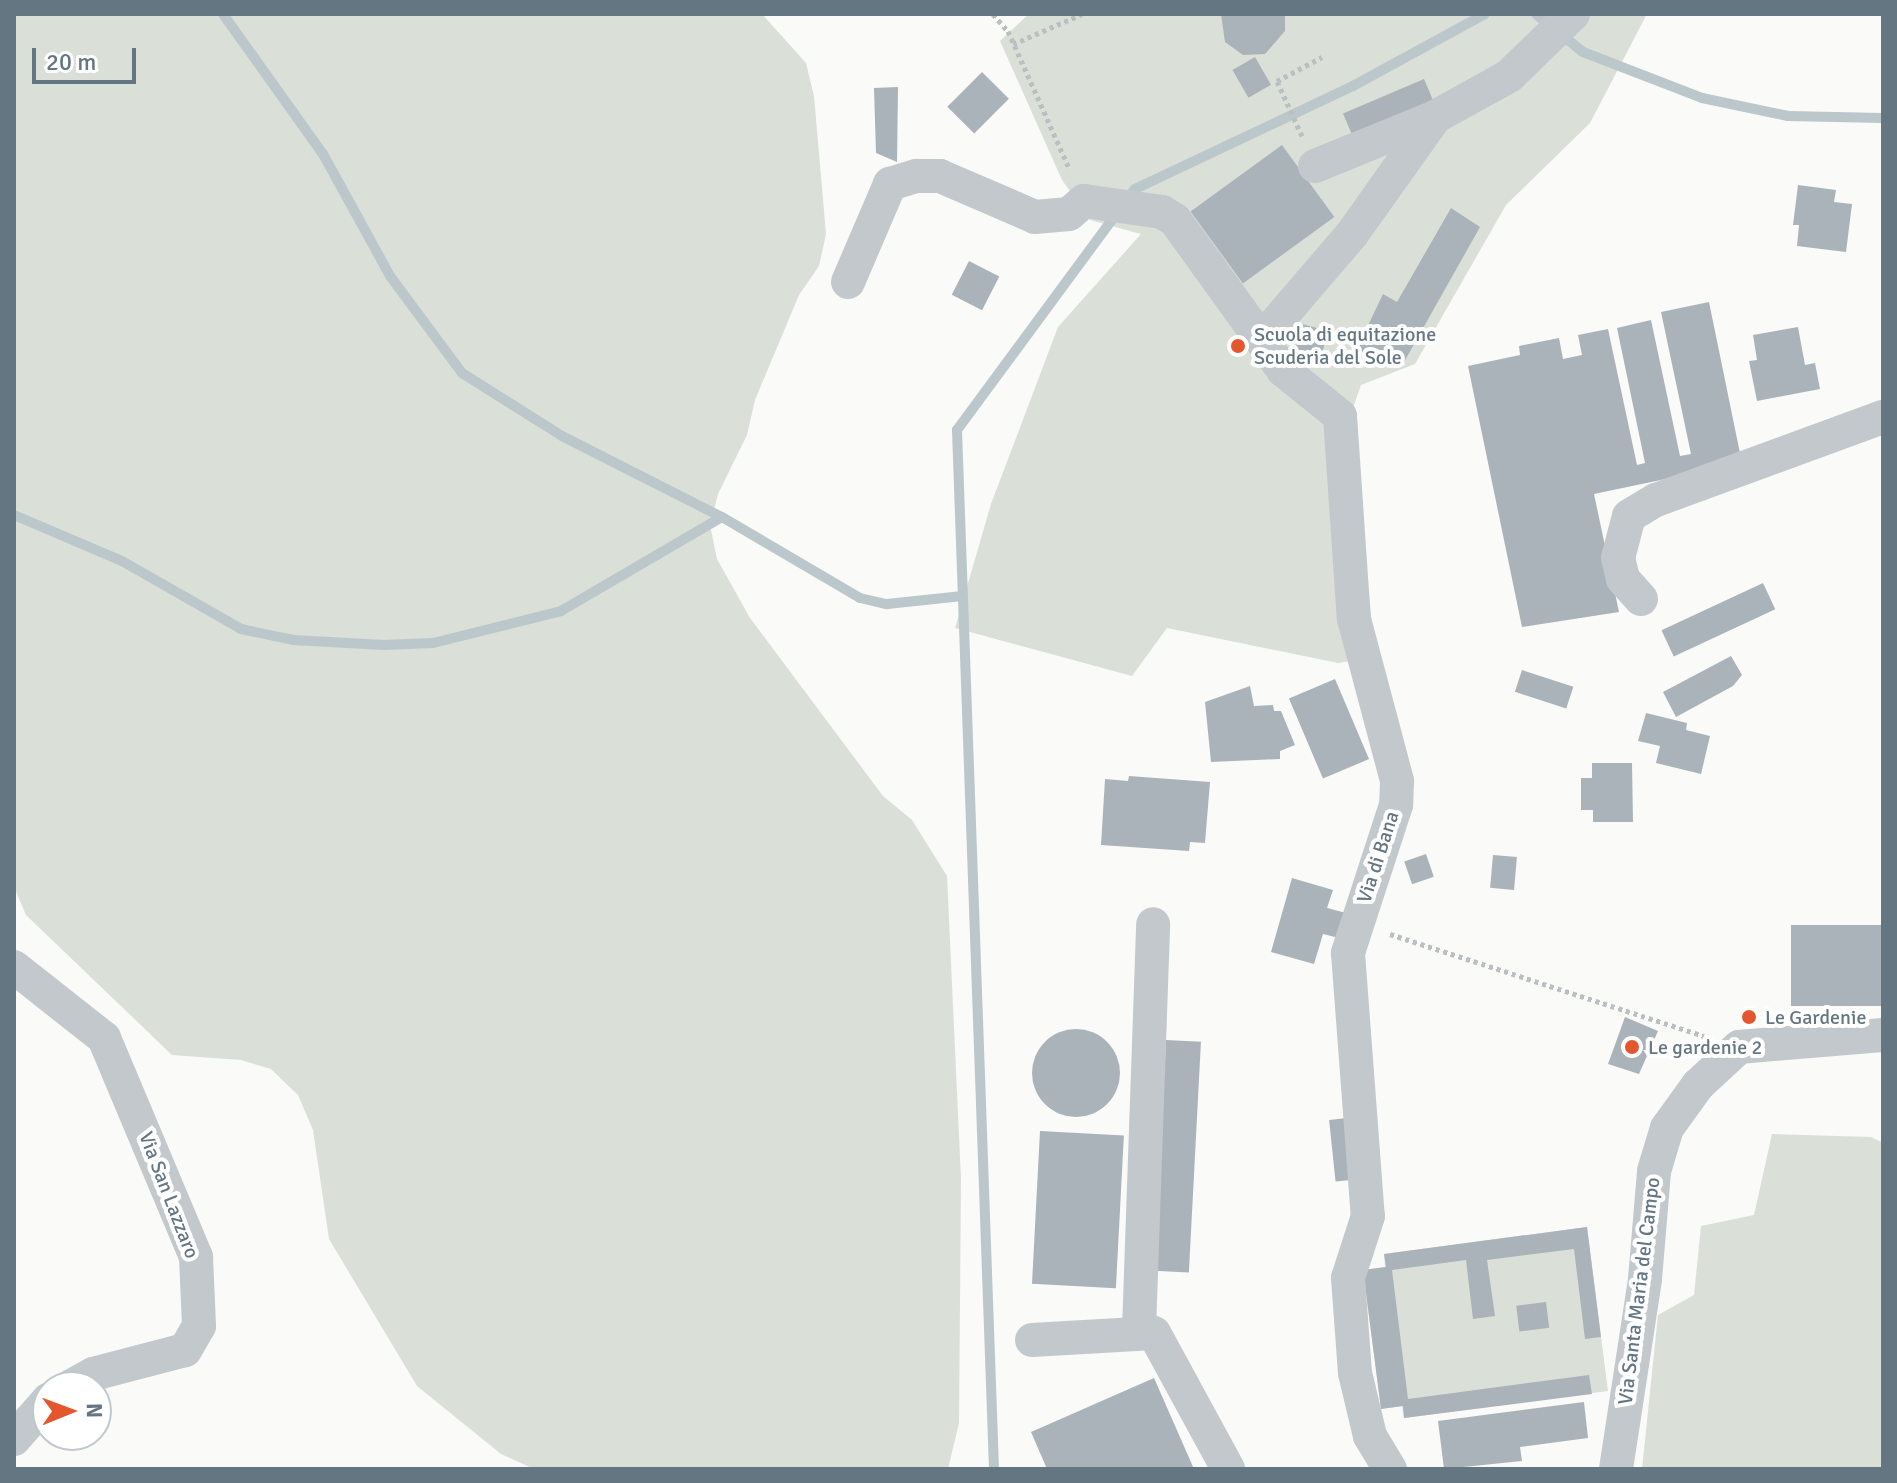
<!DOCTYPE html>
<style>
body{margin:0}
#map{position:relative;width:1897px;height:1483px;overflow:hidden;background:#fafaf8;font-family:Signika,sans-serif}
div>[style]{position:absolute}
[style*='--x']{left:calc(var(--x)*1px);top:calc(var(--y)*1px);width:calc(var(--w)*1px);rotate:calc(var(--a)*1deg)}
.green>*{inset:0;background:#dadfd7}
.stream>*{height:10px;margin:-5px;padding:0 5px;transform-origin:5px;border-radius:5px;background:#bbc7cb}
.building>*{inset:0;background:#aab3b9;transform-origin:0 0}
.round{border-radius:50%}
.path>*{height:5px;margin-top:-2.5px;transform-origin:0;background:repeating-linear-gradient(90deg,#bbbfc2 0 4px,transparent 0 8px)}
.minor>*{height:34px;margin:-17px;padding:0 17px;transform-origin:17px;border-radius:17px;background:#c3c8cc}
.dots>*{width:22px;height:22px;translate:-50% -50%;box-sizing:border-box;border:4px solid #fff;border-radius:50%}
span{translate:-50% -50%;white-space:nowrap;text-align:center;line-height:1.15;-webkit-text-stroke:8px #fff;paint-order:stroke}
.poi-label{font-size:20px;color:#657683}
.left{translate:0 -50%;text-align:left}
.street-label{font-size:20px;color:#657683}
.frame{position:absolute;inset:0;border:16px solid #657683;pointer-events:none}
.north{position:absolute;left:32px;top:1371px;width:80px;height:80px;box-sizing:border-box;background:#fff;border:2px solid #c1c8cd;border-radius:50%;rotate:89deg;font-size:22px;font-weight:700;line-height:32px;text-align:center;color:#657683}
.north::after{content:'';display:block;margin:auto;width:28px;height:36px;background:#e4572e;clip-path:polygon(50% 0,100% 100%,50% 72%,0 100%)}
.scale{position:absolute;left:32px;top:48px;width:104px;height:36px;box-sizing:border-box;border:4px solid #657683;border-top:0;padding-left:10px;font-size:24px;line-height:28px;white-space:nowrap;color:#657683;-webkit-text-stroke:6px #fff;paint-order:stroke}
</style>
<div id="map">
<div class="green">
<i style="clip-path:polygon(14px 14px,762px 14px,806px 63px,814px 96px,826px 234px,819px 266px,799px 295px,755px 400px,747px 435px,718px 494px,710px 525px,717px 559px,750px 618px,883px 796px,912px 820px,947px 876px,961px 1179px,959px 1423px,948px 1469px,534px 1469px,501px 1454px,417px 1386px,329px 1239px,313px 1130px,298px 1095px,271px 1069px,241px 1060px,172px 1055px,26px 915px,14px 887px)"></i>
<i style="clip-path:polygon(1029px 14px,1647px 14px,1590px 123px,1506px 205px,1415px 364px,1361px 385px,1352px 411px,1375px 657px,1338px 663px,1167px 628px,1132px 676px,955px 628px,991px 504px,1058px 327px,1141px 234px,1090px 220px,1062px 180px,1000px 41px)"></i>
<i style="clip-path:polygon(1772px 1134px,1871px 1137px,1883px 1143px,1883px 1469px,1642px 1469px,1658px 1315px,1694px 1295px,1701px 1226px,1754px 1215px)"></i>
<i style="clip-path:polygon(1587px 1227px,1608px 1391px,1404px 1418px,1402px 1406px,1381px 1409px,1363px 1270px,1385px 1267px,1384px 1254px)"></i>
</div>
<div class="stream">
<i style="--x:223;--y:14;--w:172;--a:54.5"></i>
<i style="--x:323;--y:154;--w:139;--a:61.2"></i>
<i style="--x:390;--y:276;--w:121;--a:53.4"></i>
<i style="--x:462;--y:373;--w:118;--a:32.2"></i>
<i style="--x:562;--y:436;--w:179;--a:26.9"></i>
<i style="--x:722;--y:517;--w:160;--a:30.4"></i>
<i style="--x:860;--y:598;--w:28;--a:13"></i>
<i style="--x:887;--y:604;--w:76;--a:-6"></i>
<i style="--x:1536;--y:14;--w:60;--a:39"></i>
<i style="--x:1583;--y:52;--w:128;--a:21.1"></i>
<i style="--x:1702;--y:98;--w:88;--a:11.8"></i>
<i style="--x:1788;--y:116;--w:95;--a:1.2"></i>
<i style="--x:1126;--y:200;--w:14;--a:-51"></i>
<i style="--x:1135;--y:189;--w:241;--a:-25.3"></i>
<i style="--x:1353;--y:86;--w:150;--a:-28.6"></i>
<i style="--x:14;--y:515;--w:117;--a:23.1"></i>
<i style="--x:122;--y:561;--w:137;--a:29.7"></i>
<i style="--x:241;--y:629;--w:53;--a:11.9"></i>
<i style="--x:293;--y:640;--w:91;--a:3.1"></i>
<i style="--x:384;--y:645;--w:49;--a:-2.3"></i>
<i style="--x:433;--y:643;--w:132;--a:-14"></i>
<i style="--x:561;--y:611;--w:186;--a:-30.3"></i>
<i style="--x:994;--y:1469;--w:1040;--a:-92.04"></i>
<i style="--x:957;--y:430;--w:270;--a:-53.6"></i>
</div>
<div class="building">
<i style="clip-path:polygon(1221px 14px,1285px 14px,1285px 31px,1265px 54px,1243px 55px,1225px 42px)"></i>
<i style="left:1255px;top:57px;width:32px;height:26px;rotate:60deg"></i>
<i style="left:982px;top:72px;width:38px;height:49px;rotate:45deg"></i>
<i style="left:1424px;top:79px;width:25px;height:88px;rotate:67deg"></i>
<i style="clip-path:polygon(898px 87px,897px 162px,876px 153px,874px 88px)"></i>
<i style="left:1282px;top:145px;width:89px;height:113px;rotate:54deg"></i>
<i style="clip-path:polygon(1798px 185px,1836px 190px,1834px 202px,1852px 204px,1846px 252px,1797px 246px,1799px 225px,1793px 225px)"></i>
<i style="clip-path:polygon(1451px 208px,1480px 227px,1404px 362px,1385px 367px,1355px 353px,1383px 294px,1397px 302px)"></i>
<i style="left:969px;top:261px;width:34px;height:38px;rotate:27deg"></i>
<i style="clip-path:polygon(1709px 302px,1742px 463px,1594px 494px,1619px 612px,1522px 627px,1468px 366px,1520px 355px,1519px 346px,1559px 338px,1563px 359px,1582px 355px,1578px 335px,1608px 329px,1637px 465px,1645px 463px,1617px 328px,1651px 320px,1680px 456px,1691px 454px,1661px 312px)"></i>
<i style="left:1302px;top:324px;width:27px;height:37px;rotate:15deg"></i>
<i style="clip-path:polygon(1798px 327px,1805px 365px,1815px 363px,1820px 389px,1757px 401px,1749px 361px,1757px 360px,1753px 335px)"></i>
<i style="left:1763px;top:583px;width:29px;height:112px;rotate:65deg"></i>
<i style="clip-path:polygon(1731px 656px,1742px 675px,1733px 686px,1676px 717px,1663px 692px)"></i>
<i style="left:1522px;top:670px;width:54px;height:23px;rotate:18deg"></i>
<i style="left:1335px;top:679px;width:87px;height:50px;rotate:67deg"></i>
<i style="clip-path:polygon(1250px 686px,1254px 706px,1273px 705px,1274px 711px,1281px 711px,1295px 745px,1280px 751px,1280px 759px,1211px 762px,1205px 702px)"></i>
<i style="clip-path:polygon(1646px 713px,1687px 723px,1686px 730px,1710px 736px,1701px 774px,1656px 763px,1660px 746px,1638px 741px)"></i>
<i style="clip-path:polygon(1592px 763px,1632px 763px,1633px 822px,1593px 822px,1593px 810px,1581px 810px,1581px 778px,1592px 778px)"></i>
<i style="clip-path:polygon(1129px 776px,1210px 782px,1205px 843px,1190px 842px,1189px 851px,1101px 845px,1105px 779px,1128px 781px)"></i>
<i style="left:1426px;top:854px;width:24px;height:23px;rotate:71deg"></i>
<i style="left:1493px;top:855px;width:24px;height:33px;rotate:5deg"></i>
<i style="clip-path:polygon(1292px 878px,1333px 890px,1327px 908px,1346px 913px,1339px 938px,1323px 934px,1314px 964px,1271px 952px)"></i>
<i style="left:1883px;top:925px;width:81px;height:92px;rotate:90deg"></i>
<i style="clip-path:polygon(1625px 1017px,1658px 1031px,1639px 1074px,1608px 1064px)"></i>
<i class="round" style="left:1032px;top:1029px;width:88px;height:88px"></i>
<i style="left:1166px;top:1040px;width:35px;height:231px;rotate:3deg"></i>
<i style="left:1347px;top:1118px;width:62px;height:18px;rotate:84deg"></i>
<i style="left:1040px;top:1131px;width:84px;height:153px;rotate:3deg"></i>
<i style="clip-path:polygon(1587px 1227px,1601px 1337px,1585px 1339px,1574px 1249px,1487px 1260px,1495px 1316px,1473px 1319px,1466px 1260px,1392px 1270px,1408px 1399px,1589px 1375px,1592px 1394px,1404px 1418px,1403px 1406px,1381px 1409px,1363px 1270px,1386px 1267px,1384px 1254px)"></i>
<i style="left:1546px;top:1302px;width:26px;height:30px;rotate:83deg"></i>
<i style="clip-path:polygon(1154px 1378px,1194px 1469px,1047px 1469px,1031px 1432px)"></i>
<i style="clip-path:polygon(1584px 1402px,1588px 1438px,1520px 1447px,1522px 1461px,1444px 1469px,1438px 1421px)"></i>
</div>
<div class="path">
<i style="--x:993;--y:14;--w:23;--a:49"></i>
<i style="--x:1008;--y:31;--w:152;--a:66"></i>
<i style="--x:1013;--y:44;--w:75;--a:-23.5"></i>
<i style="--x:1302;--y:136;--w:60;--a:-114.4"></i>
<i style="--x:1277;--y:81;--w:51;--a:-28.1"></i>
<i style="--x:1390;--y:934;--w:330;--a:18"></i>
</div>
<div class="minor">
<i style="--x:1315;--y:166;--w:130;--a:-22.2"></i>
<i style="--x:848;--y:282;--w:107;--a:-66.8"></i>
<i style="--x:890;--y:184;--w:28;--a:-17"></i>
<i style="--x:917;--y:176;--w:23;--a:0"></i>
<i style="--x:940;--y:176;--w:103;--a:23.3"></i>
<i style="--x:1035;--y:217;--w:34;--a:-5"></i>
<i style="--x:1069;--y:214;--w:20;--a:-41"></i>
<i style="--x:1084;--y:201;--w:79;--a:8"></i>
<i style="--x:1162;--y:212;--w:15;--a:32"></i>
<i style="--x:1175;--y:220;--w:185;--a:54.2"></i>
<i style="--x:1283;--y:370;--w:73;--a:38.9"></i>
<i style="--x:1340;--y:416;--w:203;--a:86.1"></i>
<i style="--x:1354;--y:619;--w:168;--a:75.1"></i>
<i style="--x:1397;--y:781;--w:24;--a:92"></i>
<i style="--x:1396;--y:805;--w:156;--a:108"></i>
<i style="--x:1348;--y:953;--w:264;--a:85.7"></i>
<i style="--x:1368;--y:1216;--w:65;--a:107.9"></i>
<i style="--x:1348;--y:1278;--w:95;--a:85.8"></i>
<i style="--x:1355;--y:1373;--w:65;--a:76.6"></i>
<i style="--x:1370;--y:1436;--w:39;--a:59"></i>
<i style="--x:1262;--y:339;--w:138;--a:-49.4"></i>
<i style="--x:1352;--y:234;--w:143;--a:-54.6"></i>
<i style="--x:1435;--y:117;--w:85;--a:-29"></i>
<i style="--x:1509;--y:76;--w:89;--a:-44.1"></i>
<i style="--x:1641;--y:599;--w:27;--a:-132"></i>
<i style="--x:1623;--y:579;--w:22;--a:-103"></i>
<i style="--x:1618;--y:558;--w:43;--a:-75.3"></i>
<i style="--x:1629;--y:516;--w:31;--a:-31"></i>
<i style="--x:1656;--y:500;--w:242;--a:-20.1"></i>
<i style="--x:14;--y:967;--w:115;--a:38.3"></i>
<i style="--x:104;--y:1038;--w:238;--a:67.2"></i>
<i style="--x:196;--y:1257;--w:69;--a:87.5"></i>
<i style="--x:199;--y:1326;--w:28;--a:120"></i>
<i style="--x:185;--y:1350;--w:95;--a:165.4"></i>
<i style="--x:93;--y:1374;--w:26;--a:151"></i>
<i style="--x:1139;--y:1330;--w:406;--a:-88"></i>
<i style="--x:1032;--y:1340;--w:122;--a:-3.3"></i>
<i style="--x:1154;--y:1333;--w:155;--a:61.4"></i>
<i style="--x:14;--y:1439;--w:52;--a:-48.9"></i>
<i style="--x:1616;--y:1469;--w:192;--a:-81.3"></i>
<i style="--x:1645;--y:1279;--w:108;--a:-85.2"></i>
<i style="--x:1654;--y:1171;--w:45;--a:-73.2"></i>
<i style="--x:1667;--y:1128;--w:53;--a:-54.2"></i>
<i style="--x:1698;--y:1085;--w:56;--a:-42.8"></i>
<i style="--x:1739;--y:1047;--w:144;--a:-4.8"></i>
</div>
<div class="dots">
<i style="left:1238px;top:346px;background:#e4572e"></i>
<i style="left:1749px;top:1017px;background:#e4572e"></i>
<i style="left:1632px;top:1047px;background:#e4572e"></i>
</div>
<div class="poi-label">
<span class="left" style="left:1254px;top:346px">Scuola di equitazione<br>Scuderia del Sole</span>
<span class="left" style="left:1765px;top:1017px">Le Gardenie</span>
<span class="left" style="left:1648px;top:1047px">Le gardenie 2</span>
</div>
<div class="street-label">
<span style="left:1378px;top:857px;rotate:-72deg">Via di Bana</span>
<span style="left:169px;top:1195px;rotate:69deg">Via San Lazzaro</span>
<span style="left:1639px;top:1291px;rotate:-83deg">Via Santa Maria del Campo</span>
</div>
<div class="frame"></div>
<div class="north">N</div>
<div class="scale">20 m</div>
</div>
